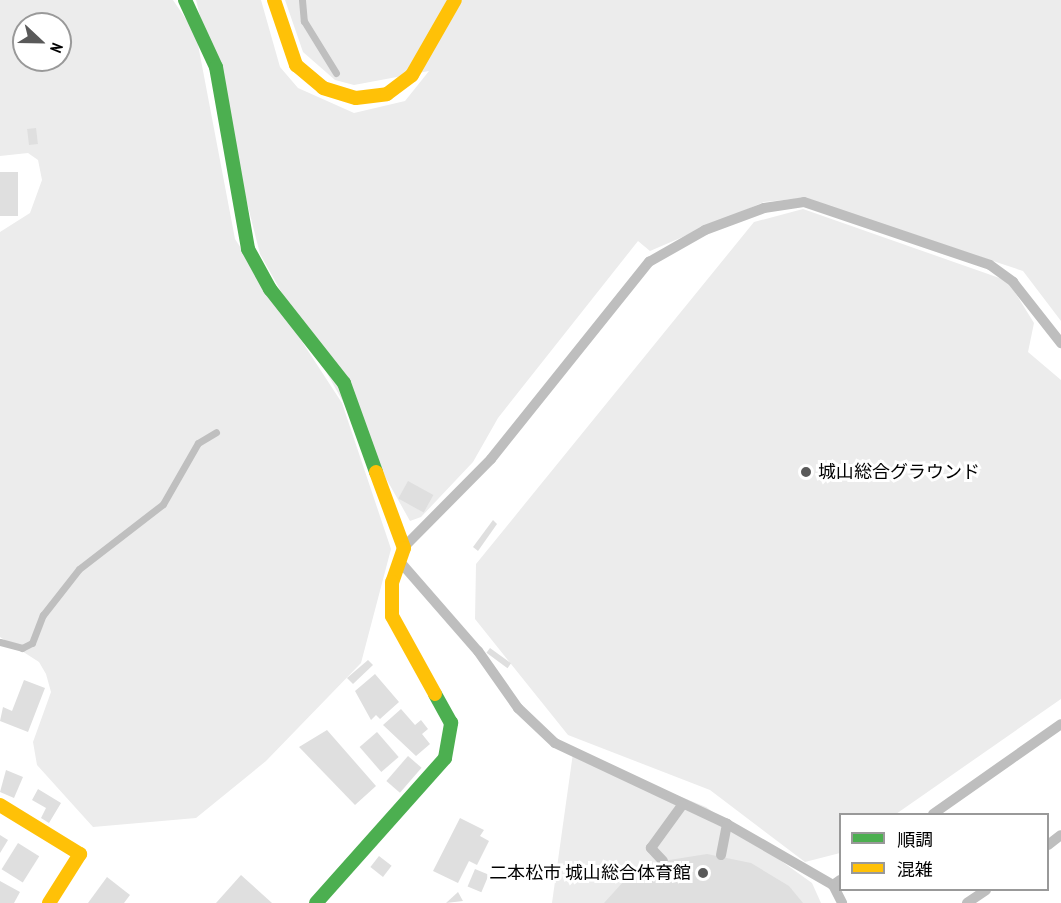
<!DOCTYPE html>
<meta charset="utf-8">
<style>
body{margin:0}
#map{position:relative;width:1061px;height:903px;overflow:hidden;background:#fff;font-family:"PT Sans Narrow","Noto Sans JP",sans-serif}
div>[style]{position:absolute}
[style*='--x']{left:calc(var(--x)*1px);top:calc(var(--y)*1px);width:calc(var(--w)*1px);rotate:calc(var(--a)*1deg)}
.green>*{inset:0;background:#ececec}
.stream>*{height:7px;margin:-3.5px;padding:0 3.5px;transform-origin:3.5px;border-radius:3.5px;background:#bfbfbf}
.building>*{inset:0;background:#dfdfdf;transform-origin:0 0}
.lane>*{height:10px;margin:-5px;padding:0 5px;transform-origin:5px;border-radius:5px;background:#bebebe}
.fast>*{height:14px;margin:-7px;padding:0 7px;transform-origin:7px;border-radius:7px;background:#4caf50}
.slow>*{height:14px;margin:-7px;padding:0 7px;transform-origin:7px;border-radius:7px;background:#ffc107}
.dots>*{width:16px;height:16px;translate:-50% -50%;box-sizing:border-box;border:3px solid #fff;border-radius:50%}
span{translate:-50% -50%;white-space:nowrap;text-align:center;line-height:1.15;-webkit-text-stroke:6px #fff;paint-order:stroke}
.poi-label{font-size:18px;color:#000}
.left{translate:0 -50%;text-align:left}
.right{translate:-100% -50%;text-align:right}
.legend{position:absolute;left:839px;top:813px;width:210px;height:78px;box-sizing:border-box;background:#fff;border:2px solid #999;margin:0;padding:8px 10px;list-style:none;font-size:18px;color:#000}
.legend li{display:flex;align-items:center;gap:12px;height:30px}
.legend b{width:30px;border:2px solid #999}
.north{position:absolute;left:12px;top:12px;width:60px;height:60px;box-sizing:border-box;background:#fff;border:2px solid #999;border-radius:50%;rotate:112deg;font-size:16px;font-weight:700;line-height:24px;text-align:center;color:#000}
.north::after{content:'';display:block;margin:auto;width:21px;height:27px;background:#595959;clip-path:polygon(50% 0,100% 100%,50% 72%,0 100%)}
</style>
<div id="map">
<div class="green">
<i style="clip-path:polygon(evenodd,0 0,173px 0,196px 34px,235px 239px,342px 403px,391px 549px,361px 663px,266px 761px,196px 818px,93px 827px,37px 765px,33px 742px,51px 692px,46px 674px,39px 662px,0 637px,0 232px,30px 213px,42px 180px,38px 160px,28px 153px,0 156px,0 0,24px 24px,60px 24px,60px 60px,24px 60px,24px 24px)"></i>
<i style="clip-path:polygon(196px 0,261px 0,280px 67px,298px 88px,354px 113px,405px 101px,429px 71px,354px 85px,335px 80px,303px 52px,285px 0,1061px 0,1061px 321px,1023px 271px,803px 198px,764px 202px,650px 251px,638px 241px,498px 418px,473px 462px,421px 517px,410px 521px,260px 254px)"></i>
<i style="clip-path:polygon(803px 209px,1008px 281px,1034px 323px,1028px 352px,1061px 380px,1061px 699px,896px 814px,840px 814px,840px 853px,805px 862px,710px 790px,568px 735px,475px 619px,476px 564px,754px 222px)"></i>
<i style="clip-path:polygon(573px 753px,706px 807px,812px 883px,821px 903px,552px 903px)"></i>
</div>
<div class="stream">
<i style="--x:302;--y:0;--w:21;--a:85"></i>
<i style="--x:304;--y:21;--w:61;--a:58.4"></i>
<i style="--x:0;--y:642;--w:23;--a:15"></i>
<i style="--x:22;--y:648;--w:11;--a:-27"></i>
<i style="--x:32;--y:643;--w:30;--a:-69"></i>
<i style="--x:43;--y:615;--w:58;--a:-52"></i>
<i style="--x:79;--y:569;--w:106;--a:-37.7"></i>
<i style="--x:163;--y:504;--w:70;--a:-60.2"></i>
<i style="--x:198;--y:443;--w:21;--a:-31"></i>
</div>
<div class="building">
<i style="left:36px;top:128px;width:16px;height:9px;rotate:83deg"></i>
<i style="left:18px;top:172px;width:44px;height:18px;rotate:90deg"></i>
<i style="left:408px;top:481px;width:29px;height:20px;rotate:29deg"></i>
<i style="clip-path:polygon(493px 520px,497px 524px,478px 551px,473px 547px)"></i>
<i style="left:490px;top:648px;width:26px;height:6px;rotate:36deg"></i>
<i style="clip-path:polygon(368px 660px,373px 665px,353px 684px,347px 678px)"></i>
<i style="clip-path:polygon(375px 674px,399px 702px,380px 719px,376px 715px,371px 720px,355px 691px)"></i>
<i style="clip-path:polygon(24px 680px,45px 688px,28px 732px,0 721px,3px 707px,12px 711px)"></i>
<i style="clip-path:polygon(401px 709px,415px 725px,421px 720px,428px 729px,422px 734px,430px 744px,416px 756px,383px 725px)"></i>
<i style="clip-path:polygon(327px 730px,376px 786px,355px 805px,299px 747px)"></i>
<i style="left:377px;top:732px;width:33px;height:23px;rotate:49deg"></i>
<i style="left:408px;top:756px;width:18px;height:33px;rotate:41deg"></i>
<i style="clip-path:polygon(6px 770px,23px 777px,14px 798px,0 792px)"></i>
<i style="clip-path:polygon(38px 789px,61px 803px,49px 823px,41px 818px,46px 808px,32px 800px)"></i>
<i style="clip-path:polygon(460px 818px,484px 830px,480px 836px,489px 841px,477px 865px,469px 861px,458px 883px,433px 871px)"></i>
<i style="clip-path:polygon(0 835px,8px 840px,0 853px)"></i>
<i style="left:18px;top:843px;width:25px;height:31px;rotate:32deg"></i>
<i style="clip-path:polygon(707px 854px,751px 863px,789px 886px,803px 903px,604px 903px,623px 882px,663px 861px)"></i>
<i style="left:379px;top:856px;width:16px;height:14px;rotate:38deg"></i>
<i style="left:475px;top:869px;width:15px;height:19px;rotate:23deg"></i>
<i style="clip-path:polygon(241px 875px,272px 903px,216px 903px)"></i>
<i style="clip-path:polygon(107px 877px,130px 895px,124px 903px,88px 903px)"></i>
<i style="clip-path:polygon(0 881px,20px 892px,14px 903px,0 903px)"></i>
<i style="clip-path:polygon(458px 892px,463px 901px,446px 903px)"></i>
</div>
<div class="lane">
<i style="--x:406;--y:545;--w:121;--a:-45.3"></i>
<i style="--x:491;--y:459;--w:253;--a:-51.3"></i>
<i style="--x:649;--y:262;--w:64;--a:-29.7"></i>
<i style="--x:705;--y:230;--w:63;--a:-20.4"></i>
<i style="--x:764;--y:208;--w:40;--a:-8.5"></i>
<i style="--x:804;--y:202;--w:196;--a:18.7"></i>
<i style="--x:990;--y:265;--w:29;--a:36"></i>
<i style="--x:1013;--y:282;--w:78;--a:51.8"></i>
<i style="--x:402;--y:564;--w:116;--a:48.9"></i>
<i style="--x:478;--y:651;--w:70;--a:54.9"></i>
<i style="--x:518;--y:708;--w:51;--a:43.4"></i>
<i style="--x:555;--y:743;--w:190;--a:25.2"></i>
<i style="--x:727;--y:824;--w:122;--a:29.9"></i>
<i style="--x:933;--y:814;--w:156;--a:-35.1"></i>
<i style="--x:1048;--y:845;--w:16;--a:-38"></i>
<i style="--x:721;--y:855;--w:32;--a:-79"></i>
<i style="--x:663;--y:861;--w:18;--a:-133"></i>
<i style="--x:651;--y:848;--w:54;--a:-54"></i>
<i style="--x:840;--y:880;--w:9;--a:144"></i>
<i style="--x:833;--y:885;--w:20;--a:63"></i>
<i style="--x:967;--y:903;--w:23;--a:-34"></i>
</div>
<div class="fast">
<i style="--x:185;--y:0;--w:74;--a:65.2"></i>
<i style="--x:216;--y:67;--w:185;--a:80"></i>
<i style="--x:248;--y:249;--w:46;--a:61.2"></i>
<i style="--x:270;--y:289;--w:120;--a:51.8"></i>
<i style="--x:344;--y:383;--w:95;--a:70.2"></i>
<i style="--x:316;--y:903;--w:194;--a:-48.3"></i>
<i style="--x:445;--y:758;--w:36;--a:-80"></i>
<i style="--x:451;--y:723;--w:33;--a:-119"></i>
</div>
<div class="slow">
<i style="--x:274;--y:0;--w:69;--a:71.3"></i>
<i style="--x:296;--y:65;--w:35;--a:40"></i>
<i style="--x:323;--y:88;--w:34;--a:17"></i>
<i style="--x:356;--y:98;--w:31;--a:-7"></i>
<i style="--x:387;--y:94;--w:31;--a:-37"></i>
<i style="--x:412;--y:75;--w:86;--a:-60.2"></i>
<i style="--x:376;--y:472;--w:81;--a:69.8"></i>
<i style="--x:404;--y:548;--w:36;--a:109"></i>
<i style="--x:392;--y:582;--w:34;--a:90"></i>
<i style="--x:392;--y:616;--w:89;--a:61.1"></i>
<i style="--x:0;--y:805;--w:94;--a:31.5"></i>
<i style="--x:80;--y:854;--w:58;--a:122.3"></i>
</div>
<div class="dots">
<i style="left:806px;top:472px;background:#595959"></i>
<i style="left:703px;top:873px;background:#595959"></i>
</div>
<div class="poi-label">
<span class="left" style="left:818px;top:472px">城山総合グラウンド</span>
<span class="right" style="left:691px;top:873px">二本松市 城山総合体育館</span>
</div>
<ul class="legend">
<li><b style="height:8px;background:#4caf50"></b>順調</li>
<li><b style="height:8px;background:#ffc107"></b>混雑</li>
</ul>
<div class="north">N</div>
</div>
